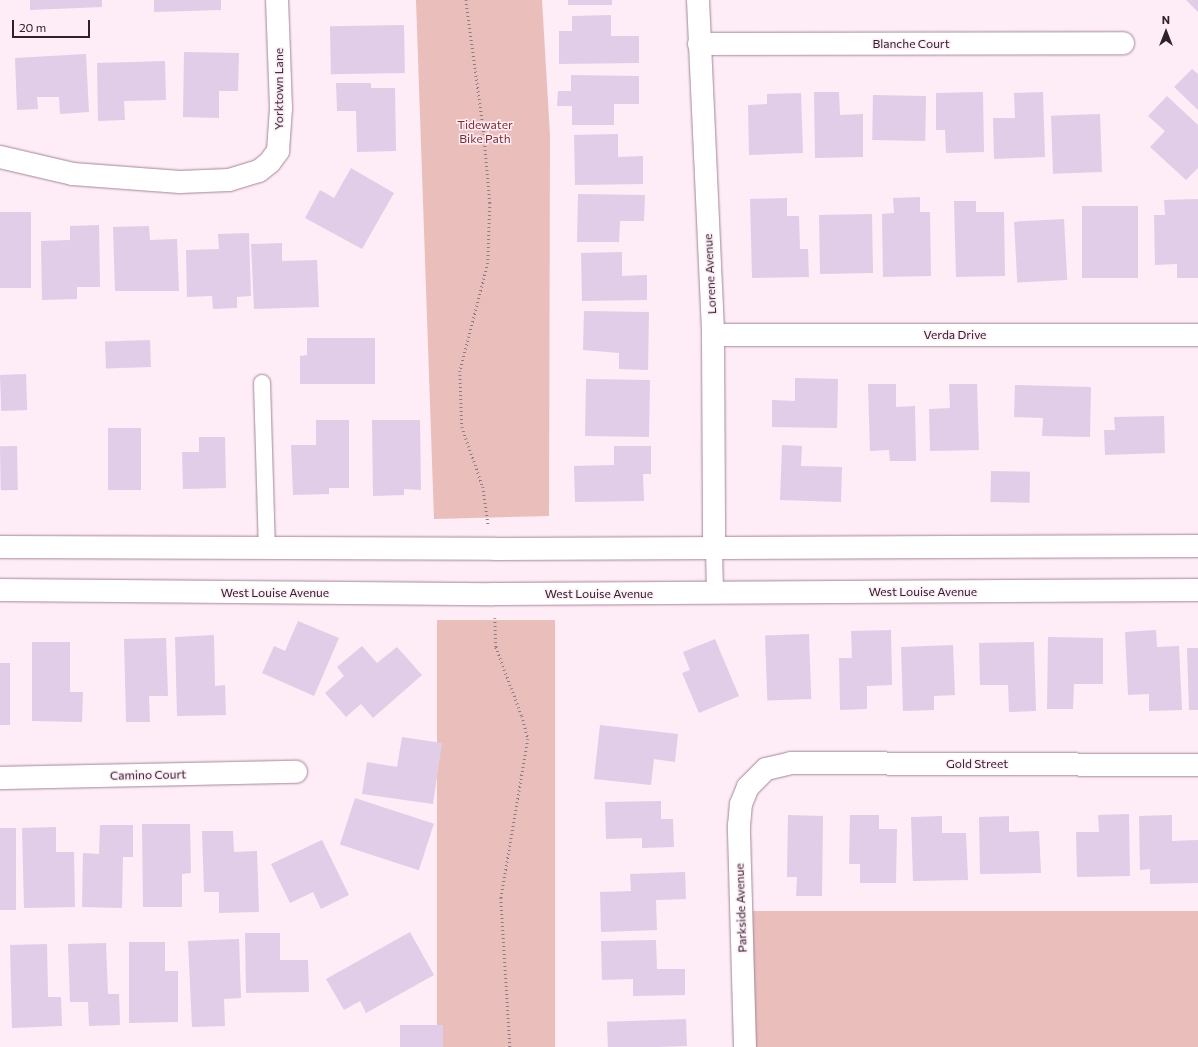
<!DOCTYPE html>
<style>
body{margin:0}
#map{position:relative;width:1198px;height:1047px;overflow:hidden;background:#feecf7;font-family:Commissioner,sans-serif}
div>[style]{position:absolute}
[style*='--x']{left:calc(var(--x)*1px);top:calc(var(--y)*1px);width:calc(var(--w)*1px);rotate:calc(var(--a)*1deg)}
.green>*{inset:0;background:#eabeba;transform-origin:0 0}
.building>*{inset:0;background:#e1cde7;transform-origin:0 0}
.path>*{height:2.5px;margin-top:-1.25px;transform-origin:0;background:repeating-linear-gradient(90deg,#8c7e86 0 1px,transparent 0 4px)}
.roads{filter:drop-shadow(0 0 1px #a38798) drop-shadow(0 0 1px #a38798)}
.service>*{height:16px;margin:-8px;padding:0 8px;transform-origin:8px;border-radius:8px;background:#fff}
.minor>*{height:22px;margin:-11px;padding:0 11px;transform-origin:11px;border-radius:11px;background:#fff}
.secondary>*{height:22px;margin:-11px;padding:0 11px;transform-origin:11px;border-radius:11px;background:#fff}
span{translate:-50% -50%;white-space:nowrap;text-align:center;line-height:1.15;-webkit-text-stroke:3px #feecf7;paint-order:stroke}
.street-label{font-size:12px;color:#2c2228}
.park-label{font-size:12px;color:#752d2c}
.north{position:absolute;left:1146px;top:12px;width:40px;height:40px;-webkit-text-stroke:3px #feecf7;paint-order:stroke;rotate:0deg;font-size:11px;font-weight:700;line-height:16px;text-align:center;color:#2c2228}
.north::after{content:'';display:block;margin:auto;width:14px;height:18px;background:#2c2228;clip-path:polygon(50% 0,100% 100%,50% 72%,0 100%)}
.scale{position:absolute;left:12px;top:20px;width:78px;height:18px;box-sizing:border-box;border:2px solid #2c2228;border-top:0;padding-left:5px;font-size:12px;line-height:14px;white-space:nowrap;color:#2c2228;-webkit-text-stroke:3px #feecf7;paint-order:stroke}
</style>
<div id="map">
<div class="green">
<i style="clip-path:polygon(416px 0,542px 0,550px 136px,549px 516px,434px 519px)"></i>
<i style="left:437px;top:620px;width:118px;height:427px"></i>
<i style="left:753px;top:911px;width:445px;height:136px"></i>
</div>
<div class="building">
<i style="clip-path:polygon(30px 0,102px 0,102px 7px,30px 10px)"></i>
<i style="clip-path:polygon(154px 0,221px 0,221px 10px,154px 12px)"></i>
<i style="left:568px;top:0;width:44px;height:5px"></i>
<i style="clip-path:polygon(1186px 0,1198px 0,1198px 12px)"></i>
<i style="clip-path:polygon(611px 15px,611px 36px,639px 36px,639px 63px,559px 64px,559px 31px,572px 31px,572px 16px)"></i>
<i style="left:404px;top:25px;width:48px;height:74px;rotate:89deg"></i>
<i style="clip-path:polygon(184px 52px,239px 53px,238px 91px,219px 91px,219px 118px,183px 117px)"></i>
<i style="clip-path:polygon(86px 54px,89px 112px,60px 114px,59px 97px,37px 97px,38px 109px,17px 110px,15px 58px)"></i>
<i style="clip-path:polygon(165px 61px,166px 100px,124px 101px,125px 120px,98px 121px,97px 63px)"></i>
<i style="clip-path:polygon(1192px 69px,1198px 74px,1198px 110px,1174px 87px)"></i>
<i style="clip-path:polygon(571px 75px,639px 76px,639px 104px,614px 104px,614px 125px,572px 125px,572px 106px,557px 106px,558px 91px,571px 91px)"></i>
<i style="clip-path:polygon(336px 83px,371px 83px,371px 88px,395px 88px,396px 151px,357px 152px,356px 111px,337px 111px)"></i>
<i style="clip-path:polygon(814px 92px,839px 92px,840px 115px,863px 114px,863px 157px,815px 158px)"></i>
<i style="clip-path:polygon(983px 92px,984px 152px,946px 153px,945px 130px,936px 130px,936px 93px)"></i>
<i style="clip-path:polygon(1043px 92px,1045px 157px,994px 159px,993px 118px,1015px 118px,1014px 93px)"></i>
<i style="clip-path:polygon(801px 93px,803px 153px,749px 155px,748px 105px,767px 104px,767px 94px)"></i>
<i style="left:873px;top:95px;width:53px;height:45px;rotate:1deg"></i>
<i style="clip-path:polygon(1167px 96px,1198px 125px,1198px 168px,1186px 180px,1150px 147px,1165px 131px,1148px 116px)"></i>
<i style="left:1100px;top:114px;width:58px;height:49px;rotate:88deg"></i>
<i style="clip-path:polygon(618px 134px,618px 157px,643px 156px,643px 184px,575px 185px,574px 135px)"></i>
<i style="clip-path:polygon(351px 168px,394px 193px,362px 249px,305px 218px,320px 190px,334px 198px)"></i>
<i style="clip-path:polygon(578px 194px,645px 195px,644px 221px,620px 221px,619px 242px,577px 242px)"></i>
<i style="clip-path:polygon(920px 197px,920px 212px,930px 212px,931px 276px,883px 277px,882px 214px,894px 213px,893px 198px)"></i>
<i style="clip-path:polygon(787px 198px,787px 216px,799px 216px,800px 249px,808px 249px,809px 277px,752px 278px,750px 199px)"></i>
<i style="clip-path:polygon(1198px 199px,1198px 278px,1177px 278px,1177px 264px,1155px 265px,1154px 215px,1165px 215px,1164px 200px)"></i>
<i style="clip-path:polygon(954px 201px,976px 201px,976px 212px,1004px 212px,1005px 276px,956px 277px)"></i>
<i style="left:1082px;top:206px;width:56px;height:72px"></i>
<i style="left:0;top:212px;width:31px;height:76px"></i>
<i style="left:872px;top:214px;width:59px;height:53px;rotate:89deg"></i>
<i style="left:1064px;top:219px;width:61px;height:50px;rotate:87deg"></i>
<i style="clip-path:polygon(99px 225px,100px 287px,77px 287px,77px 299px,42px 300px,41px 241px,70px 240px,70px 226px)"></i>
<i style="clip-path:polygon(149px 226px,150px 240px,177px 239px,179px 291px,115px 291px,113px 227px)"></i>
<i style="clip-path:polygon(249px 233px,251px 296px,237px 297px,237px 308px,213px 309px,212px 296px,187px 297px,186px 250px,219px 249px,218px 234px)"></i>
<i style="clip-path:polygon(282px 243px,282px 261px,317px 260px,319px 307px,254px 309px,251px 244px)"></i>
<i style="clip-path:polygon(622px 252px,622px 276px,647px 275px,647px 300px,582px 301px,581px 253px)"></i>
<i style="clip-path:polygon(584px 311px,649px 312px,648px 370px,619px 369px,619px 353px,583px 350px)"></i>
<i style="clip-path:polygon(307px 338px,375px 338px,375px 384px,300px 384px,300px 356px,307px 355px)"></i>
<i style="left:150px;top:340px;width:27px;height:45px;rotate:88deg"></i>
<i style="left:26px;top:374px;width:36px;height:26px;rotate:88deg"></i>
<i style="clip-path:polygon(795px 378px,838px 379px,837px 428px,772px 427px,772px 400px,795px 401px)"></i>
<i style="left:586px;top:379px;width:64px;height:57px;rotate:1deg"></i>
<i style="clip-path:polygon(868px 384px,896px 384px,896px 407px,915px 406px,916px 461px,890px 461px,889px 450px,870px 451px)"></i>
<i style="clip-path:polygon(949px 384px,977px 384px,979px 450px,930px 451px,929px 409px,950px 408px)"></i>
<i style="clip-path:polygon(1015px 385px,1091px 387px,1090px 437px,1042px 436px,1043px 418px,1014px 417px)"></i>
<i style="clip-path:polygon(1164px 416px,1165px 453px,1105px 455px,1104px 430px,1115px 430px,1114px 417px)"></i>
<i style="clip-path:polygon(316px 420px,349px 420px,349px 488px,329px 488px,329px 494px,293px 495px,291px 445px,316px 445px)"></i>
<i style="clip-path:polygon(372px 420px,420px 420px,421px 490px,404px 489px,404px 495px,373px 496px)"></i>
<i style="left:141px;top:428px;width:62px;height:33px;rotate:90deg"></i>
<i style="clip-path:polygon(199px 437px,225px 437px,226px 488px,183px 489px,182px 452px,199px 452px)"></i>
<i style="clip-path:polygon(782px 445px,802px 446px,801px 466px,842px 467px,841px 502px,780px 500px)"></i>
<i style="left:17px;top:446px;width:44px;height:17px;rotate:89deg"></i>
<i style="clip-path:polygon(614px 446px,651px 446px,651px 474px,643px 474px,644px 501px,575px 502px,574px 466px,614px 465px)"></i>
<i style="left:991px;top:471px;width:39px;height:31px;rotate:1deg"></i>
<i style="clip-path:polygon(298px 621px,339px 638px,314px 696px,262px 673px,274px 646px,285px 651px)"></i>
<i style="clip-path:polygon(891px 630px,892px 685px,867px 686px,867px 709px,840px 710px,839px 658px,852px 658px,851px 631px)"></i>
<i style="clip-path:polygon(1156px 630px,1157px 647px,1179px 646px,1182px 710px,1149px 711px,1149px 694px,1128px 695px,1125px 632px)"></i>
<i style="left:809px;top:634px;width:65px;height:44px;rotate:88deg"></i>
<i style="clip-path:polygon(214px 635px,215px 686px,225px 685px,226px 715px,177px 716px,175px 637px)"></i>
<i style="clip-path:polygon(1048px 637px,1103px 638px,1103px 684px,1074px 684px,1073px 709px,1047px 709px)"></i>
<i style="clip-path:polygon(166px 638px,168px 696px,149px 696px,150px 722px,126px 722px,124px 639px)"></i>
<i style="clip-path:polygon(715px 639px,739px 696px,699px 713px,682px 673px,690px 670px,683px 652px)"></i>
<i style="clip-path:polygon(32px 642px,70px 642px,70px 692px,83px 692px,82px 722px,32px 721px)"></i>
<i style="clip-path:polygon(1034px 642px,1036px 711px,1009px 712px,1008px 685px,980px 685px,979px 643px)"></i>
<i style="clip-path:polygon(953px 645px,955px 695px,934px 696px,934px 710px,903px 711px,901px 647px)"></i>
<i style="clip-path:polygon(362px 646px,377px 663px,397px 647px,422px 675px,373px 718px,361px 704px,346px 717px,325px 693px,344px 676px,337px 667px)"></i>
<i style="clip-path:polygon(1187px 648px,1198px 648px,1198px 710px,1189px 710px)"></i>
<i style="left:0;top:663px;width:10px;height:62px"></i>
<i style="clip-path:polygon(600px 725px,678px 734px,675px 762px,654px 759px,651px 785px,594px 779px)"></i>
<i style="clip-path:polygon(402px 737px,442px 743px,433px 804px,362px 794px,367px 762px,397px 767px)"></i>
<i style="left:355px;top:798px;width:83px;height:49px;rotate:18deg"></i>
<i style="clip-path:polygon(661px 801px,661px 819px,673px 819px,674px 847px,642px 848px,642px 838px,606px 839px,605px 802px)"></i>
<i style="clip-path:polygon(1129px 814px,1130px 876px,1077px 877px,1076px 832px,1099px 832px,1098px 815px)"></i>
<i style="clip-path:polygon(788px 815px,823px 816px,822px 896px,796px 896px,797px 877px,787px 877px)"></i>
<i style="clip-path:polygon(850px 815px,879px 815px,879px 829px,897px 829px,896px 883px,860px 883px,860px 864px,849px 864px)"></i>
<i style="clip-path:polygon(1172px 815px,1172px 841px,1198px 840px,1198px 883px,1150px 884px,1150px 869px,1140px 870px,1139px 816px)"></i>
<i style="clip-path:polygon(942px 816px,942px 833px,966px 833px,968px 880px,913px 881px,911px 817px)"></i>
<i style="clip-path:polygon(1009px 816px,1009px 832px,1039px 831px,1041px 873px,980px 874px,979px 817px)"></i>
<i style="clip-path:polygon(142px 824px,190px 824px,191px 873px,182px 874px,182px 907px,143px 907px)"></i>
<i style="clip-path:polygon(100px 825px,133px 825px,133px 857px,123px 857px,122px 908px,82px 907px,83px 853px,99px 854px)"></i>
<i style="clip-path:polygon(56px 827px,56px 852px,74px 852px,75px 907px,24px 908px,22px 828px)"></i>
<i style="left:0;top:828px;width:16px;height:82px"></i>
<i style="clip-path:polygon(202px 831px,233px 831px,234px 852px,257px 851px,259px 912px,219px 913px,219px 892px,204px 892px)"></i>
<i style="clip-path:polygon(322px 840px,349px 895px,321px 909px,313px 892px,290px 903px,271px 864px)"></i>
<i style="clip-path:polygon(685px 872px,686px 899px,656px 900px,657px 930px,601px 932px,600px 892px,631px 891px,630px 874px)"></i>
<i style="clip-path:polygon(410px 932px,434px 975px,366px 1013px,360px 1001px,344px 1010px,326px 979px)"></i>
<i style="clip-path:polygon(245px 933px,280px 933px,280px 960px,308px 960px,309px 992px,246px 993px)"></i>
<i style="clip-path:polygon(239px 939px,241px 998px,224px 999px,225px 1026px,192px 1027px,188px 941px)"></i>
<i style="clip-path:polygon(656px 940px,657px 969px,685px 969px,685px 995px,633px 996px,633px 979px,602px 980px,601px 941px)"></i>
<i style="clip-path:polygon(129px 942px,165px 942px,165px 971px,178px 971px,178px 1022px,129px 1023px)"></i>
<i style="clip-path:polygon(106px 943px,108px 994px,119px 994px,120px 1025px,89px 1026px,88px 1002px,70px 1002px,68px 944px)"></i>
<i style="clip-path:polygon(47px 944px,48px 997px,61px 997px,62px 1026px,12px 1028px,10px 945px)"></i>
<i style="left:686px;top:1019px;width:27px;height:79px;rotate:88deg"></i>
<i style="left:443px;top:1025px;width:22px;height:43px;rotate:90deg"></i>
</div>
<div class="path">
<i style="--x:466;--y:0;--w:135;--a:82.3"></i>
<i style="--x:484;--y:134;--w:69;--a:85"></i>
<i style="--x:490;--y:203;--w:60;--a:91.9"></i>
<i style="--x:488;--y:263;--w:112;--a:104.5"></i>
<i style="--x:460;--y:371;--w:56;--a:88"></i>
<i style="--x:462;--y:427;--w:64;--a:70.7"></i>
<i style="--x:483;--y:487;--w:37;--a:82"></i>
<i style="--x:495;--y:618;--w:29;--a:88"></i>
<i style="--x:496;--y:647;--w:74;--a:69.4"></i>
<i style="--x:522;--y:716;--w:24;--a:75"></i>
<i style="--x:528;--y:739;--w:161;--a:99.6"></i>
<i style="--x:501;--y:898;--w:149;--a:86.5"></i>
</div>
<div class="roads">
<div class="service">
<i style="--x:262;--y:383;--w:165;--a:88.3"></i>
<i style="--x:714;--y:548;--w:45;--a:88.7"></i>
</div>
<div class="minor">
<i style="--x:698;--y:0;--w:335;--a:87.4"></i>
<i style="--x:713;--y:335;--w:213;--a:89.7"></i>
<i style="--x:699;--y:44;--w:424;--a:-0.1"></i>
<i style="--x:0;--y:157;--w:75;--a:13.1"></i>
<i style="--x:73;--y:174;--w:107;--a:4.3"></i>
<i style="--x:180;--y:182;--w:49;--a:-2.3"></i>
<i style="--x:229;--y:180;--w:31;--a:-17"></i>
<i style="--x:259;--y:171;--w:14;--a:-39"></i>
<i style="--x:270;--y:162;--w:14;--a:-54"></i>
<i style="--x:278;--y:151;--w:43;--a:-86"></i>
<i style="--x:281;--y:108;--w:108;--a:-92.1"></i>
<i style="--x:713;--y:335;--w:485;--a:0"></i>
<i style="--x:0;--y:778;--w:296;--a:-1.2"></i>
<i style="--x:745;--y:1047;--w:221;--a:-91.6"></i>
<i style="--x:739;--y:826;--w:22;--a:-85"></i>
<i style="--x:741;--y:804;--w:18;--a:-68"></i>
<i style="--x:748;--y:787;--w:25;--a:-45"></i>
<i style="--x:766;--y:769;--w:26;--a:-13"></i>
<i style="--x:791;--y:763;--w:407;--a:0.3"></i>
</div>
<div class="secondary">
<i style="--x:0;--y:547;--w:495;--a:0.2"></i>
<i style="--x:495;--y:549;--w:703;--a:-0.24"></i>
<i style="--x:0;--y:590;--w:492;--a:0.5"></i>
<i style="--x:492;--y:594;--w:706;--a:-0.32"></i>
</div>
</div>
<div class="street-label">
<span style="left:911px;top:44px">Blanche Court</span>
<span style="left:279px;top:89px;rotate:-90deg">Yorktown Lane</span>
<span style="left:710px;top:274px;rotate:-93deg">Lorene Avenue</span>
<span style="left:955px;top:335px">Verda Drive</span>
<span style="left:923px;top:592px">West Louise Avenue</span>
<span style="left:275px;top:593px">West Louise Avenue</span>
<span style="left:599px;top:594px">West Louise Avenue</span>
<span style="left:977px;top:764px">Gold Street</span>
<span style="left:148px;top:775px;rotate:-1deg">Camino Court</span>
<span style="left:741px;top:908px;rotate:-92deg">Parkside Avenue</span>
</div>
<div class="park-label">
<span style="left:485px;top:132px">Tidewater<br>Bike Path</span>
</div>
<div class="north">N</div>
<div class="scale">20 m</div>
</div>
